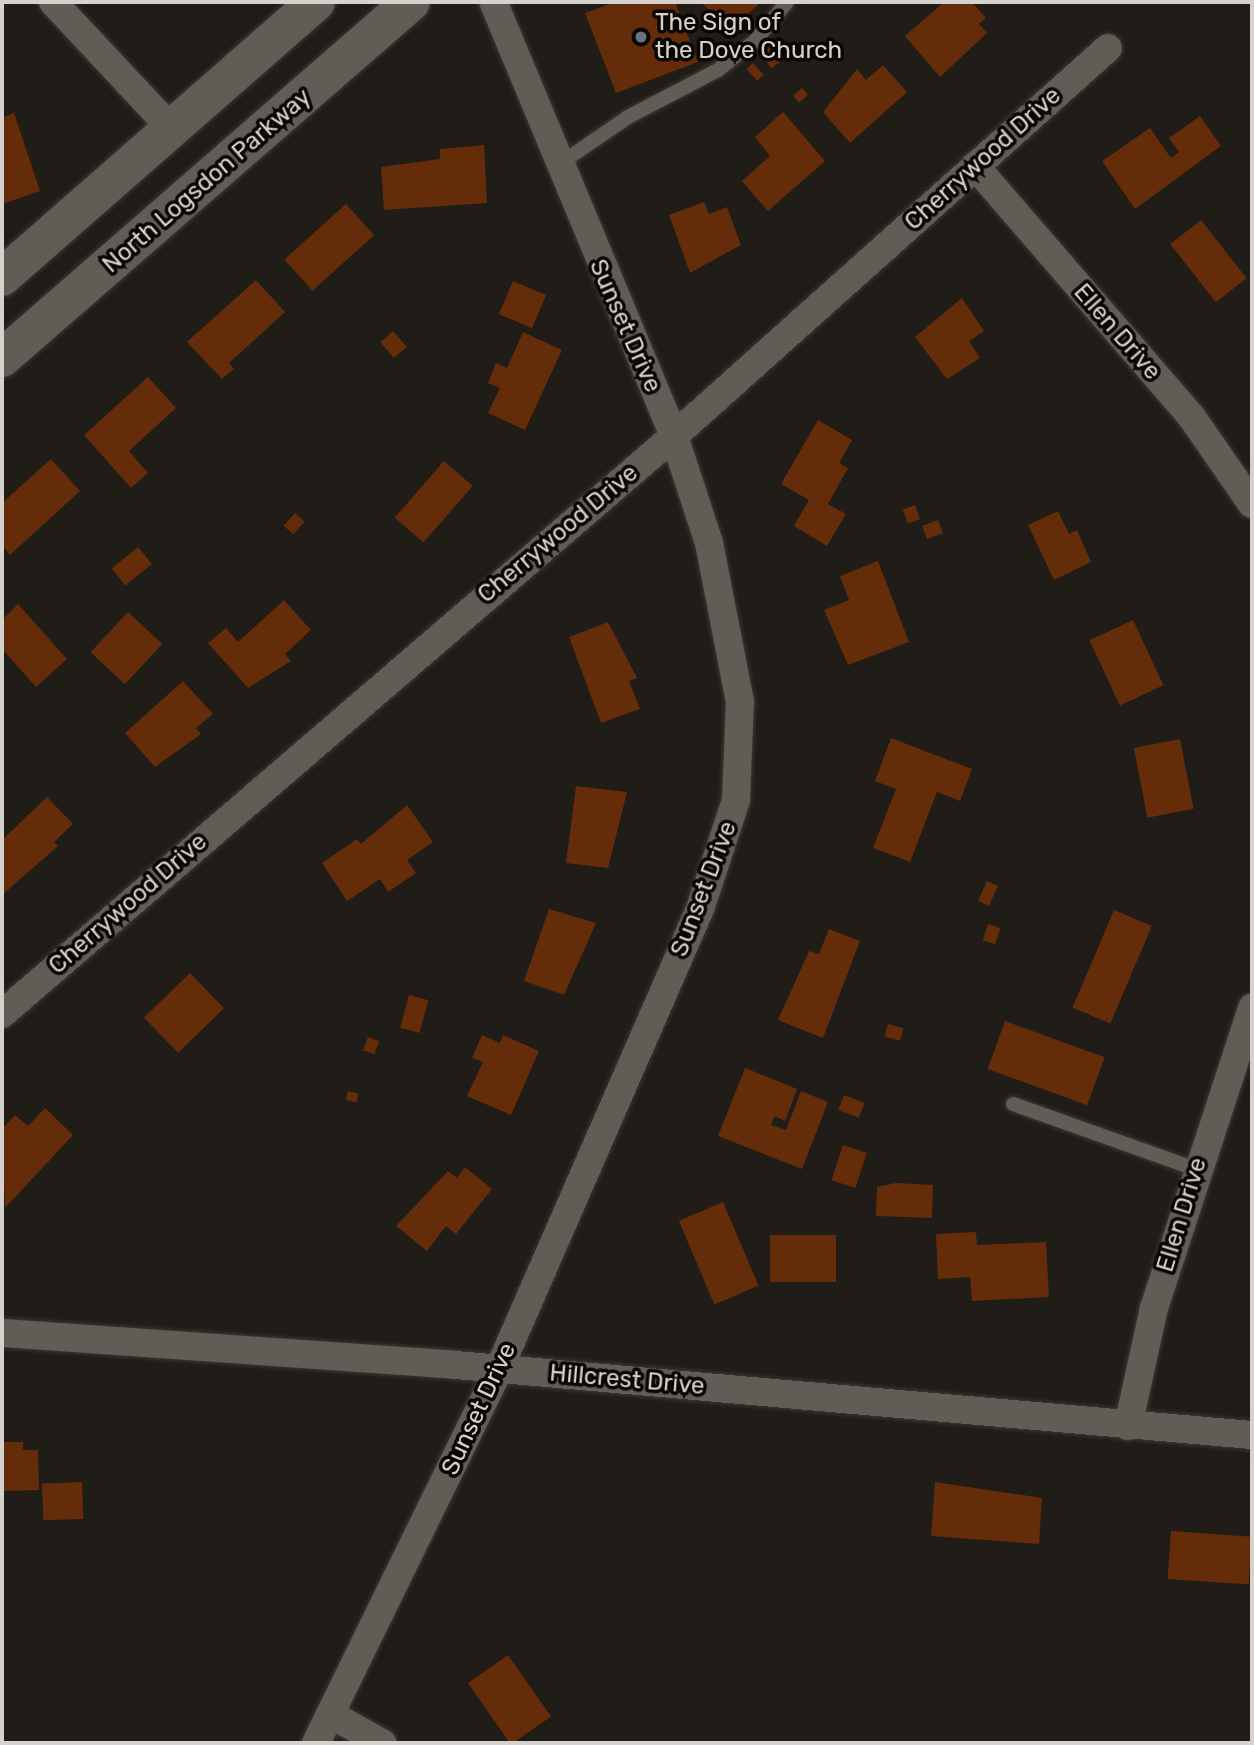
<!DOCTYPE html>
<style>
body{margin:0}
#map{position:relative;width:1254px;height:1745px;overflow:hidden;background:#201c17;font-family:Rubik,sans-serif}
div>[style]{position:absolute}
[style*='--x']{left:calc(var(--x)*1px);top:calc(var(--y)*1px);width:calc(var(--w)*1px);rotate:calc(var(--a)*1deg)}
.building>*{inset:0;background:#652c0a;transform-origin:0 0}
.roads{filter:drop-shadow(0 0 2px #3b3834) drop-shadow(0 0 2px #3b3834)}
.lane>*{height:14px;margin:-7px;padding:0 7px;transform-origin:7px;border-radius:7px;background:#615c55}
.street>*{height:28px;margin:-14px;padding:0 14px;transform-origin:14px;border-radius:14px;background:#615c55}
.secondary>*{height:38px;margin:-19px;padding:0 19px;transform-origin:19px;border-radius:19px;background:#615c55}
.dots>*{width:19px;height:19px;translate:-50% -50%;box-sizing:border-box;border:4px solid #090705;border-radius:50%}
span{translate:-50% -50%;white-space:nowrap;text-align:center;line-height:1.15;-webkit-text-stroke:7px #090705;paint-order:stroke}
.poi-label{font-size:24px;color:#d5d2ce}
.left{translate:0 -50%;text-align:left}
.street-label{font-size:24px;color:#d5d2ce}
.frame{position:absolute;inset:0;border:4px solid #d5d2ce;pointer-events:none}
</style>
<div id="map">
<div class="building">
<i style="clip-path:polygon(615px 2px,675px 2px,698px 62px,616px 93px,585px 13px)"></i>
<i style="clip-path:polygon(701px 2px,761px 2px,729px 32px)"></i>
<i style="clip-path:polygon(944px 2px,972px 2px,986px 18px,979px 24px,987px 33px,940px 77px,905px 36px)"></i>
<i style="left:778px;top:40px;width:19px;height:22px;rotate:54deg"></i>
<i style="left:753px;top:63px;width:16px;height:9px;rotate:47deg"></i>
<i style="clip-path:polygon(883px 65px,907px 92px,850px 143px,823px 112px,857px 69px,866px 80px)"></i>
<i style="left:802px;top:88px;width:9px;height:12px;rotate:49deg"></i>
<i style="clip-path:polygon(783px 112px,825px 161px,768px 211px,742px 181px,770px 156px,755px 137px)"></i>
<i style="clip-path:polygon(14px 113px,40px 191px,2px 204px,2px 118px)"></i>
<i style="clip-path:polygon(1200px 116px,1221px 146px,1135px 209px,1102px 161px,1150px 128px,1171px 158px,1179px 152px,1169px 138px)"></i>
<i style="clip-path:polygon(484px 145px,487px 203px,384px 210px,381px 167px,440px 159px,440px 149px)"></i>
<i style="clip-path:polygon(704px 202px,709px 214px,727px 207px,741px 245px,690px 273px,669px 215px)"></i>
<i style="left:346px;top:204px;width:42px;height:83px;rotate:48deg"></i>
<i style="left:1201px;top:220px;width:74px;height:39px;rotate:52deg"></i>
<i style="clip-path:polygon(256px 280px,285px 312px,229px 363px,234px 369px,222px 379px,187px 342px)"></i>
<i style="left:513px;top:281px;width:36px;height:36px;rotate:23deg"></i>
<i style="clip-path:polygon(962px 298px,984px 331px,969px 341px,980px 358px,947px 379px,915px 337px)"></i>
<i style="left:393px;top:331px;width:21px;height:17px;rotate:49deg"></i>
<i style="clip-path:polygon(523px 332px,562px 350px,525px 430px,488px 413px,500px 388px,488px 383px,496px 363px,507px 368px)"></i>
<i style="clip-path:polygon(148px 377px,176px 408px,129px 451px,148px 473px,131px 488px,84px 435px)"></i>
<i style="clip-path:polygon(818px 420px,852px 440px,839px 463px,848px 468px,828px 504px,846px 514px,827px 546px,794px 526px,809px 500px,781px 484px)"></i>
<i style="clip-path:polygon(51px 459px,80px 491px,10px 555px,2px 545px,2px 503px)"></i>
<i style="left:444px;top:461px;width:38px;height:75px;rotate:41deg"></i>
<i style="left:915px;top:505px;width:15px;height:13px;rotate:70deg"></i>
<i style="clip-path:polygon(1058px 511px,1069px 534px,1077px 530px,1091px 562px,1054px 580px,1028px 525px)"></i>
<i style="left:295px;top:513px;width:13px;height:17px;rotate:42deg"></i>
<i style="left:938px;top:520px;width:14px;height:17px;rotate:69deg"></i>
<i style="left:138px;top:547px;width:22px;height:34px;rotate:51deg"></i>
<i style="clip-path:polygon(878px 561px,909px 642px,848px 665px,824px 610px,849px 600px,840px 576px)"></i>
<i style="clip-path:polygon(284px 600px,311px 630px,285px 654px,291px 661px,248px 688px,208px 643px,226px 628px,238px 642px)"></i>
<i style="clip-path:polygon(18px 604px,67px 659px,36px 687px,2px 649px,2px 620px)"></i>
<i style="left:128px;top:612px;width:47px;height:55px;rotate:43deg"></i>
<i style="left:1133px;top:620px;width:72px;height:48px;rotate:65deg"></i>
<i style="clip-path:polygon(608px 622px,637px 678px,629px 681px,640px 709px,601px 723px,569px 637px)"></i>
<i style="clip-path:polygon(183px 681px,213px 714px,196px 728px,201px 734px,155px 767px,125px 733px)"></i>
<i style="clip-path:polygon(891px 738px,972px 769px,960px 801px,937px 792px,910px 862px,873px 848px,896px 789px,875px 781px)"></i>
<i style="left:1180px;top:739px;width:71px;height:47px;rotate:79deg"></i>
<i style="clip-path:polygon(576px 786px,627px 792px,608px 868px,566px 863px)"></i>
<i style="clip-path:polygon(47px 797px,73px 824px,54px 842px,58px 846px,2px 895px,2px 840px)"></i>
<i style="clip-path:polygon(407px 805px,433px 842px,407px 860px,416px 873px,388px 892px,380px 879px,347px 901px,322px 863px,357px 839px,361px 844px)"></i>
<i style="left:987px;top:881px;width:12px;height:22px;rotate:24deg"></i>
<i style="clip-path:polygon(549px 909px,596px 923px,564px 995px,524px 981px)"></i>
<i style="left:1114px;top:910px;width:41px;height:106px;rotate:23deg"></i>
<i style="left:988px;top:924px;width:13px;height:17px;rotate:18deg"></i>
<i style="clip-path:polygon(829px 929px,860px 941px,823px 1038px,778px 1020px,809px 951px,819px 954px)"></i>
<i style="left:190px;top:973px;width:49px;height:64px;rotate:46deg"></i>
<i style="left:409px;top:995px;width:20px;height:34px;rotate:15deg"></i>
<i style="left:1005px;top:1021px;width:106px;height:51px;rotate:20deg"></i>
<i style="left:888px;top:1024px;width:16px;height:13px;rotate:15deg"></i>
<i style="clip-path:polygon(482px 1035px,500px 1043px,503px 1035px,539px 1051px,511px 1115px,467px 1096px,483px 1062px,472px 1058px)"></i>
<i style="left:368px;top:1037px;width:12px;height:14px;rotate:20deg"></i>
<i style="clip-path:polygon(745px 1068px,797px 1089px,785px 1121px,775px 1116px,771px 1125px,786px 1130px,801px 1091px,828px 1102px,802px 1169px,718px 1136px)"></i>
<i style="left:348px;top:1091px;width:11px;height:9px;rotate:15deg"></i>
<i style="left:844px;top:1095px;width:22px;height:16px;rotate:21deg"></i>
<i style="clip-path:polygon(45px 1108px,73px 1135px,5px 1208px,2px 1129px,15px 1115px,28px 1126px)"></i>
<i style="left:843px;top:1145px;width:25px;height:37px;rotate:18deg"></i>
<i style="clip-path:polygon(465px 1167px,492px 1189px,456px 1234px,446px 1226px,427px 1251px,396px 1226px,448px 1171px,457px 1178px)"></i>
<i style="clip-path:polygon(896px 1183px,933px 1185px,932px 1218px,876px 1216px,877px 1187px)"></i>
<i style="left:723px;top:1202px;width:91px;height:48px;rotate:67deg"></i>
<i style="clip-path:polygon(976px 1232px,977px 1245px,1046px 1242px,1049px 1297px,972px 1301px,970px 1277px,938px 1279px,936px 1234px)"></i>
<i style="left:836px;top:1235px;width:47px;height:66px;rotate:90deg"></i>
<i style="clip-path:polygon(2px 1442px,23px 1442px,23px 1450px,38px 1450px,39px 1490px,2px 1491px)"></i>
<i style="left:82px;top:1482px;width:37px;height:40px;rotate:88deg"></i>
<i style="clip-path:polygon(935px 1482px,1042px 1498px,1039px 1544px,931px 1536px)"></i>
<i style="left:1171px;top:1531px;width:81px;height:48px;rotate:4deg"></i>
<i style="left:508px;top:1655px;width:75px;height:49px;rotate:55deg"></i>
</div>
<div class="roads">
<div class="lane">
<i style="--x:558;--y:165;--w:85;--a:-34.4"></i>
<i style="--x:628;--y:117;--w:102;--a:-27.6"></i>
<i style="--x:718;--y:70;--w:47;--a:-38.1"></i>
<i style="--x:755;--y:41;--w:50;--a:-50.6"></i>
<i style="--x:1013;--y:1104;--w:194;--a:19.6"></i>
</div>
<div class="street">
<i style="--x:53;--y:2;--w:173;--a:46.9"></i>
<i style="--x:975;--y:166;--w:330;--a:49.2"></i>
<i style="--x:1191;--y:416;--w:107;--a:55.3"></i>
<i style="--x:2;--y:1014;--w:886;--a:-40.7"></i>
<i style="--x:674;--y:436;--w:582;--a:-41.8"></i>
<i style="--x:2;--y:1333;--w:455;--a:4"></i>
<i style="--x:456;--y:1365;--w:799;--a:5.03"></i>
<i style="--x:1128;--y:1426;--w:121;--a:-77.6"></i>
<i style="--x:1154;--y:1308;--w:316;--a:-71.9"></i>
<i style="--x:330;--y:1714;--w:60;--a:29.1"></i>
<i style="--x:316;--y:1743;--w:416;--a:-63.9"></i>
<i style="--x:499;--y:1369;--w:502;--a:-66.4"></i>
<i style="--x:700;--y:909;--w:115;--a:-71.7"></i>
<i style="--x:736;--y:800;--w:98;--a:-87.7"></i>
<i style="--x:740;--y:702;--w:162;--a:-101"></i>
<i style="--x:709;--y:543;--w:113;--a:-108.1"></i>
<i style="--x:674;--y:436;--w:470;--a:-112.6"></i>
</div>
<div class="secondary">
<i style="--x:2;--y:277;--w:417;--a:-41.2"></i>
<i style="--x:2;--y:358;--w:542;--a:-41.04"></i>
</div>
</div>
<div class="dots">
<i style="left:641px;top:37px;background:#6b7280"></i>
</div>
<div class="poi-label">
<span class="left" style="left:655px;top:37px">The Sign of<br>the Dove Church</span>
</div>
<div class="street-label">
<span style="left:983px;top:159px;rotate:-42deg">Cherrywood Drive</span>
<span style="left:207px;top:181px;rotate:-41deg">North Logsdon Parkway</span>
<span style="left:625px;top:326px;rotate:66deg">Sunset Drive</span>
<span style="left:1117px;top:332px;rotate:49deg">Ellen Drive</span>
<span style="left:558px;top:534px;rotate:-40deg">Cherrywood Drive</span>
<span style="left:704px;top:889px;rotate:-69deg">Sunset Drive</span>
<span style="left:128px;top:904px;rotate:-41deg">Cherrywood Drive</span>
<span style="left:1182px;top:1215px;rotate:-73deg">Ellen Drive</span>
<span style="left:627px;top:1380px;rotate:5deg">Hillcrest Drive</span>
<span style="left:479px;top:1409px;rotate:-65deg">Sunset Drive</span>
</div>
<div class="frame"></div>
</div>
